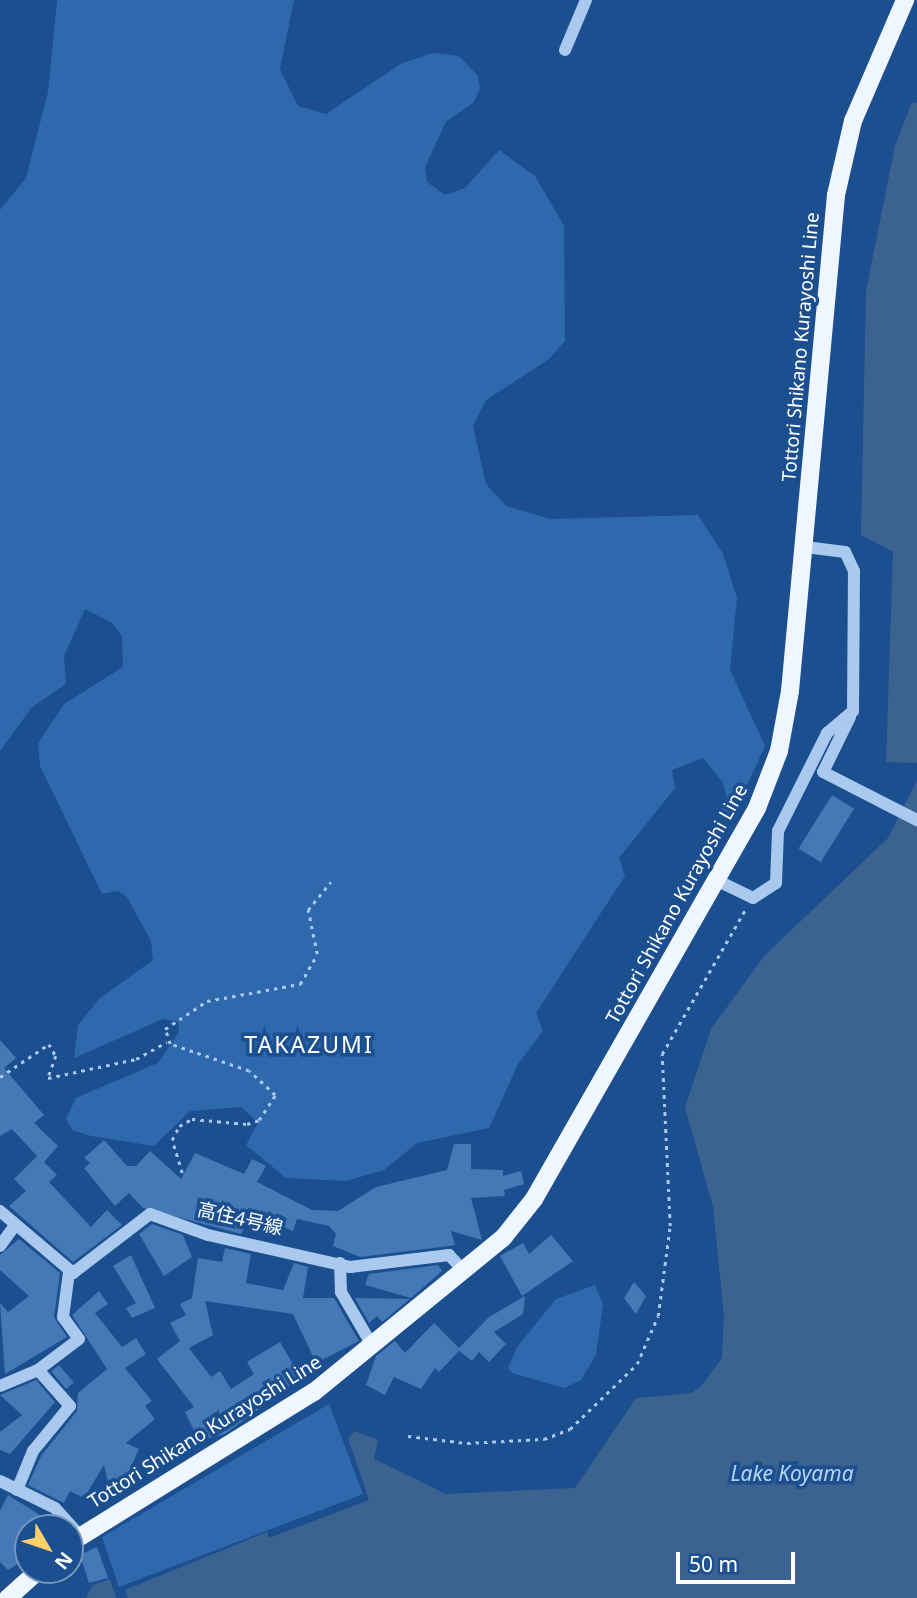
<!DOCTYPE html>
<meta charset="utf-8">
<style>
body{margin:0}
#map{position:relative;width:917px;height:1598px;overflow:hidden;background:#1b4f8f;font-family:"Noto Sans","Noto Sans JP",sans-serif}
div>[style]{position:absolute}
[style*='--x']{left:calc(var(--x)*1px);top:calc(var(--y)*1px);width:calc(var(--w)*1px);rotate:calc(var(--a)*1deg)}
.green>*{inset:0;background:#2e69ad}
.water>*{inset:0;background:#3c6290}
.building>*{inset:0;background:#4478b7;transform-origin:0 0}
.path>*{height:2.5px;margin-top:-1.25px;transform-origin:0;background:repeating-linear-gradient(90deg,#a9c9ee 0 3.5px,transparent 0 8.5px)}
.minor>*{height:12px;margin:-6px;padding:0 6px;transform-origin:6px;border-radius:6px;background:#a9c9ee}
.major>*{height:18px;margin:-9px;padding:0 9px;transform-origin:9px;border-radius:9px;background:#f0f6ff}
span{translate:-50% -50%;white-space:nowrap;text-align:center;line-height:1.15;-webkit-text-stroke:7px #1b4f8f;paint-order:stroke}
.street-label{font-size:19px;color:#fff}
.water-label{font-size:21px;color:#b5d3f5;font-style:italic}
.quarter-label{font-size:23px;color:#fff;letter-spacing:2px}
.north{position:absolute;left:14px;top:1514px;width:70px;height:70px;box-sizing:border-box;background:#1b4f8f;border:2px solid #7695bc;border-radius:50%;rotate:129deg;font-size:19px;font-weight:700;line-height:28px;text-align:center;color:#fff}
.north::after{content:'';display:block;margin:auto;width:24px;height:32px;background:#ffd166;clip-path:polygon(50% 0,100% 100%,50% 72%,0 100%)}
.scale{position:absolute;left:676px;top:1552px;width:119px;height:32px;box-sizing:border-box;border:4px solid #fff;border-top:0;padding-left:9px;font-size:21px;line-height:24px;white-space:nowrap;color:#fff;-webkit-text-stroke:5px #1b4f8f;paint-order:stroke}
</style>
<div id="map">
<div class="green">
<i style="clip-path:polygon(57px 0,294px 0,280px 69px,298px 106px,326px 114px,402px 63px,433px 53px,459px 56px,478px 76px,480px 88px,474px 102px,446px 122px,425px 167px,427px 182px,445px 195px,465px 188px,499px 150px,535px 176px,564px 226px,565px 341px,549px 359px,486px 400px,473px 426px,486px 484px,506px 506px,550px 519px,698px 515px,723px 554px,737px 598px,730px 670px,765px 746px,732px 818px,725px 820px,720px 811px,727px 798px,723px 783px,703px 758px,672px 770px,675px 788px,619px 858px,625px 876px,536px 1013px,543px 1031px,518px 1064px,489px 1128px,417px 1143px,384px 1170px,346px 1181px,286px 1178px,246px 1145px,258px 1123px,241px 1107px,190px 1111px,154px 1146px,91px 1136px,72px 1130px,66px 1119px,76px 1098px,158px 1063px,179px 1032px,178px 1022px,163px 1019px,74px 1058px,78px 1025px,99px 999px,153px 960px,151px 941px,127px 897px,118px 891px,102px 894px,40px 766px,38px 743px,64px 704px,123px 667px,122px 636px,111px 622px,85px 609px,64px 656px,66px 684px,32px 707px,0 751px,0 210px,26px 178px,48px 92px)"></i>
<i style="clip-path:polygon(595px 1285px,603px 1304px,596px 1355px,581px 1380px,564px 1388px,512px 1373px,508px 1368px,517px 1347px,556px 1299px)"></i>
<i style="clip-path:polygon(329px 1404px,363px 1494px,119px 1587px,102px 1537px)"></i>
</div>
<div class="water">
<i style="clip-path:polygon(912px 102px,917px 103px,917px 763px,886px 762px,893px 552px,861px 535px,866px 291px,895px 146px)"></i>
<i style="clip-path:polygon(917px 780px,917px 1598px,128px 1598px,125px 1590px,267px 1532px,269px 1538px,369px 1500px,348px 1438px,355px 1431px,378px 1440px,374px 1459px,446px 1494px,575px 1488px,636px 1398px,692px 1393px,703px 1384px,722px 1358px,724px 1316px,713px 1207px,685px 1107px,711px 1029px,764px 956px,888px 838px)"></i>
<i style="clip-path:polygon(110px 1579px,116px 1598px,86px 1598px,93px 1585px)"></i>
</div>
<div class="building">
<i style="left:832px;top:795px;width:26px;height:63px;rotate:32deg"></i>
<i style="clip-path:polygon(0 1040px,16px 1058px,4px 1068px,44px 1115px,34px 1123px,58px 1146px,44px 1162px,57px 1175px,49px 1182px,91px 1227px,107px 1210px,122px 1225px,73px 1262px,9px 1206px,26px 1191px,14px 1179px,37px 1156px,12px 1129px,0 1136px)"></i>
<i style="clip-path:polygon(104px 1140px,127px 1166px,136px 1166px,150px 1151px,181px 1179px,195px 1153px,244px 1174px,252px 1159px,266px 1166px,257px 1182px,312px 1210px,338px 1211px,376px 1187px,447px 1170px,454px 1144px,471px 1144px,471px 1169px,503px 1170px,503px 1176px,521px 1171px,524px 1184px,504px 1190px,505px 1196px,471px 1198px,482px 1240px,451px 1231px,455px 1245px,449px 1246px,360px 1257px,333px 1246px,336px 1234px,329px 1226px,297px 1219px,293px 1231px,262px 1218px,259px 1226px,248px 1222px,241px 1234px,143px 1208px,129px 1193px,115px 1206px,84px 1168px,90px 1163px,84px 1158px)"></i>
<i style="clip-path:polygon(152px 1224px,183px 1235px,192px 1257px,164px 1276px,139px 1234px)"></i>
<i style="clip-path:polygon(551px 1235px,573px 1261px,522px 1296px,500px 1256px,523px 1243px,529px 1254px)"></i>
<i style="clip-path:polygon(19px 1239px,60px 1273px,54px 1317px,67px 1337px,5px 1374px,0 1303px,8px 1312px,29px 1296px,0 1270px,0 1255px)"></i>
<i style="clip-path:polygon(225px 1248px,251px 1254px,246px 1283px,283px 1290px,294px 1263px,308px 1267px,303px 1298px,334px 1298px,359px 1341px,316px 1363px,293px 1314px,205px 1301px,213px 1335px,189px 1348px,211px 1377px,220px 1371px,231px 1389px,254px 1374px,247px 1362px,280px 1342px,301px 1378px,225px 1434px,199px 1441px,185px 1412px,194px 1407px,157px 1359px,180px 1341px,170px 1323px,186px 1315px,180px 1304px,192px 1298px,198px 1258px,222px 1262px)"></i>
<i style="clip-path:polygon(131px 1255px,155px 1308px,132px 1318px,126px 1308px,136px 1303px,113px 1266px)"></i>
<i style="clip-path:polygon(438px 1265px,442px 1271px,411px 1298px,365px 1285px,369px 1274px)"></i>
<i style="clip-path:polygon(634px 1282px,646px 1296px,636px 1314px,624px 1298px)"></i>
<i style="clip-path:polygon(99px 1291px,108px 1304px,95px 1313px,122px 1347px,136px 1338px,146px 1354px,125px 1368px,152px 1401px,145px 1406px,155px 1419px,126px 1443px,139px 1449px,130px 1469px,133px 1481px,109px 1487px,104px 1465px,84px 1498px,70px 1491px,64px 1503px,28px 1485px,41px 1456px,77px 1411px,78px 1393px,107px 1369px,72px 1315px)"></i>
<i style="clip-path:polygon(525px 1296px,523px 1314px,494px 1332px,506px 1344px,489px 1362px,479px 1352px,472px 1361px,459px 1351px,439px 1372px,435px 1368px,421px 1389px,394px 1377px,385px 1395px,366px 1385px,376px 1356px,395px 1341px,405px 1353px,434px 1323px,459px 1348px,489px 1317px)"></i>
<i style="clip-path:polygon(355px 1298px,410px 1299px,382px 1322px,377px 1316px,369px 1323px)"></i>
<i style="left:59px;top:1365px;width:23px;height:10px;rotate:50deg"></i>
<i style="clip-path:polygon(36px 1380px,55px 1402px,10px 1454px,0 1450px,0 1432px,22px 1415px,0 1395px)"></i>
<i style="clip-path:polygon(8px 1495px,51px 1522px,28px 1528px,28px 1557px,8px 1570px,0 1562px,0 1511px)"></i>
<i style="clip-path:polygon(97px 1547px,108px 1578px,89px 1583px,80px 1555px)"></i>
</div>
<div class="path">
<i style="--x:0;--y:1077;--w:59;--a:-34"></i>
<i style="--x:49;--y:1044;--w:14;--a:60"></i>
<i style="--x:56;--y:1056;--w:23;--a:110"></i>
<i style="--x:48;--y:1078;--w:90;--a:-12.2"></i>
<i style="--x:136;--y:1059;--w:35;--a:-29"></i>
<i style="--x:182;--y:1173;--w:34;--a:-107"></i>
<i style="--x:172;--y:1140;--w:16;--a:-63"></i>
<i style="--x:179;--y:1126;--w:15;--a:-28"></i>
<i style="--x:192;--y:1119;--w:55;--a:5.2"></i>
<i style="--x:247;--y:1124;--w:13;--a:-18"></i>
<i style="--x:259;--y:1120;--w:30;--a:-57"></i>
<i style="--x:275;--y:1095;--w:35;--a:-137"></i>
<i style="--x:249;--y:1071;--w:83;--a:-161.1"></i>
<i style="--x:170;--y:1044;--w:16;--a:-108"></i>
<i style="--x:165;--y:1029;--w:50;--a:-33.7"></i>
<i style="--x:207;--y:1001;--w:95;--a:-10.4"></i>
<i style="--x:300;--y:984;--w:34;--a:-60"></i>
<i style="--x:317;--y:954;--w:45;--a:-101.6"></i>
<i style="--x:308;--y:910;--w:36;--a:-51"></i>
<i style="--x:408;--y:1436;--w:59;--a:6.8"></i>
<i style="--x:467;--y:1443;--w:77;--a:-3"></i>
<i style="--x:544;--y:1439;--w:28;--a:-21"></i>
<i style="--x:570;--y:1429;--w:93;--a:-44.1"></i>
<i style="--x:637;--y:1364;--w:52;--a:-66.4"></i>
<i style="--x:658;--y:1316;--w:91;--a:-82.4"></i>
<i style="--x:670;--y:1226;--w:172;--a:-92.7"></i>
<i style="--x:662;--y:1054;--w:166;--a:-60"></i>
</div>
<div class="minor">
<i style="--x:565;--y:50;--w:54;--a:-67.2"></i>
<i style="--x:850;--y:717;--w:61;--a:116.1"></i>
<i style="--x:823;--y:772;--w:106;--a:27.1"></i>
<i style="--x:716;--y:880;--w:41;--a:25.9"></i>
<i style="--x:753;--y:898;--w:27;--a:-33"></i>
<i style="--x:776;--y:883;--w:52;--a:-87.8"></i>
<i style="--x:778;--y:831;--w:110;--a:-63.4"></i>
<i style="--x:827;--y:733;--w:34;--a:-40"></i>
<i style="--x:853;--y:711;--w:140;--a:-89.6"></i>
<i style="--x:854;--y:571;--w:21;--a:-115"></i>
<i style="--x:845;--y:552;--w:40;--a:-172.9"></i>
<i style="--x:0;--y:1211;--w:96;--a:40.3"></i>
<i style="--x:73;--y:1273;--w:97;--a:-37.5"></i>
<i style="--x:150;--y:1214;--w:62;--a:19.9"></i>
<i style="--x:208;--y:1235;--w:146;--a:12.7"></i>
<i style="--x:350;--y:1267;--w:100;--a:-6.9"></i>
<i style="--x:449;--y:1255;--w:23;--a:47"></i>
<i style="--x:0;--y:1246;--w:24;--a:-54"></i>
<i style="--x:340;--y:1263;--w:29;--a:88"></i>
<i style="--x:341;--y:1292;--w:61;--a:59.7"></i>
<i style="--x:0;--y:1386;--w:41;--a:-22.8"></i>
<i style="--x:38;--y:1370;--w:51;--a:-37.1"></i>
<i style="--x:79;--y:1339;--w:27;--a:-126"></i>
<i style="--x:63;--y:1317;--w:45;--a:-82.4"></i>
<i style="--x:0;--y:1481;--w:61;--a:26.1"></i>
<i style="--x:55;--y:1508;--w:36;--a:48"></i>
<i style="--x:17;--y:1490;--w:42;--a:-67.7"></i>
<i style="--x:33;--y:1451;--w:58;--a:-50.6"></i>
<i style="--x:70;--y:1406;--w:48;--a:-131.6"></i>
</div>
<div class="major">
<i style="--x:70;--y:1543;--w:287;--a:-31.8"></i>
<i style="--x:314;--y:1392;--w:244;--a:-39.2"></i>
<i style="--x:503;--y:1238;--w:50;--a:-51.5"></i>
<i style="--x:534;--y:1199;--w:450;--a:-60.3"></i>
<i style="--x:757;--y:808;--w:61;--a:-68.9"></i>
<i style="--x:779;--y:751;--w:61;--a:-79.6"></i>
<i style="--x:790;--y:691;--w:498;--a:-84.7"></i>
<i style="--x:836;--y:195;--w:76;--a:-77.1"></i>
<i style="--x:853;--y:121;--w:132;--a:-66.7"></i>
<i style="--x:8;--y:1598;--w:42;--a:-42.1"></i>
</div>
<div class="street-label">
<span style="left:801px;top:347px;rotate:-85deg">Tottori Shikano Kurayoshi Line</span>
<span style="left:677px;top:904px;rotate:-61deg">Tottori Shikano Kurayoshi Line</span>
<span style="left:240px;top:1219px;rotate:13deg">高住4号線</span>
<span style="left:205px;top:1432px;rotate:-32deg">Tottori Shikano Kurayoshi Line</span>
</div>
<div class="water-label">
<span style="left:792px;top:1473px">Lake Koyama</span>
</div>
<div class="quarter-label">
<span style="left:309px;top:1044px">TAKAZUMI</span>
</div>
<div class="north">N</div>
<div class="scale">50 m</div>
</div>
